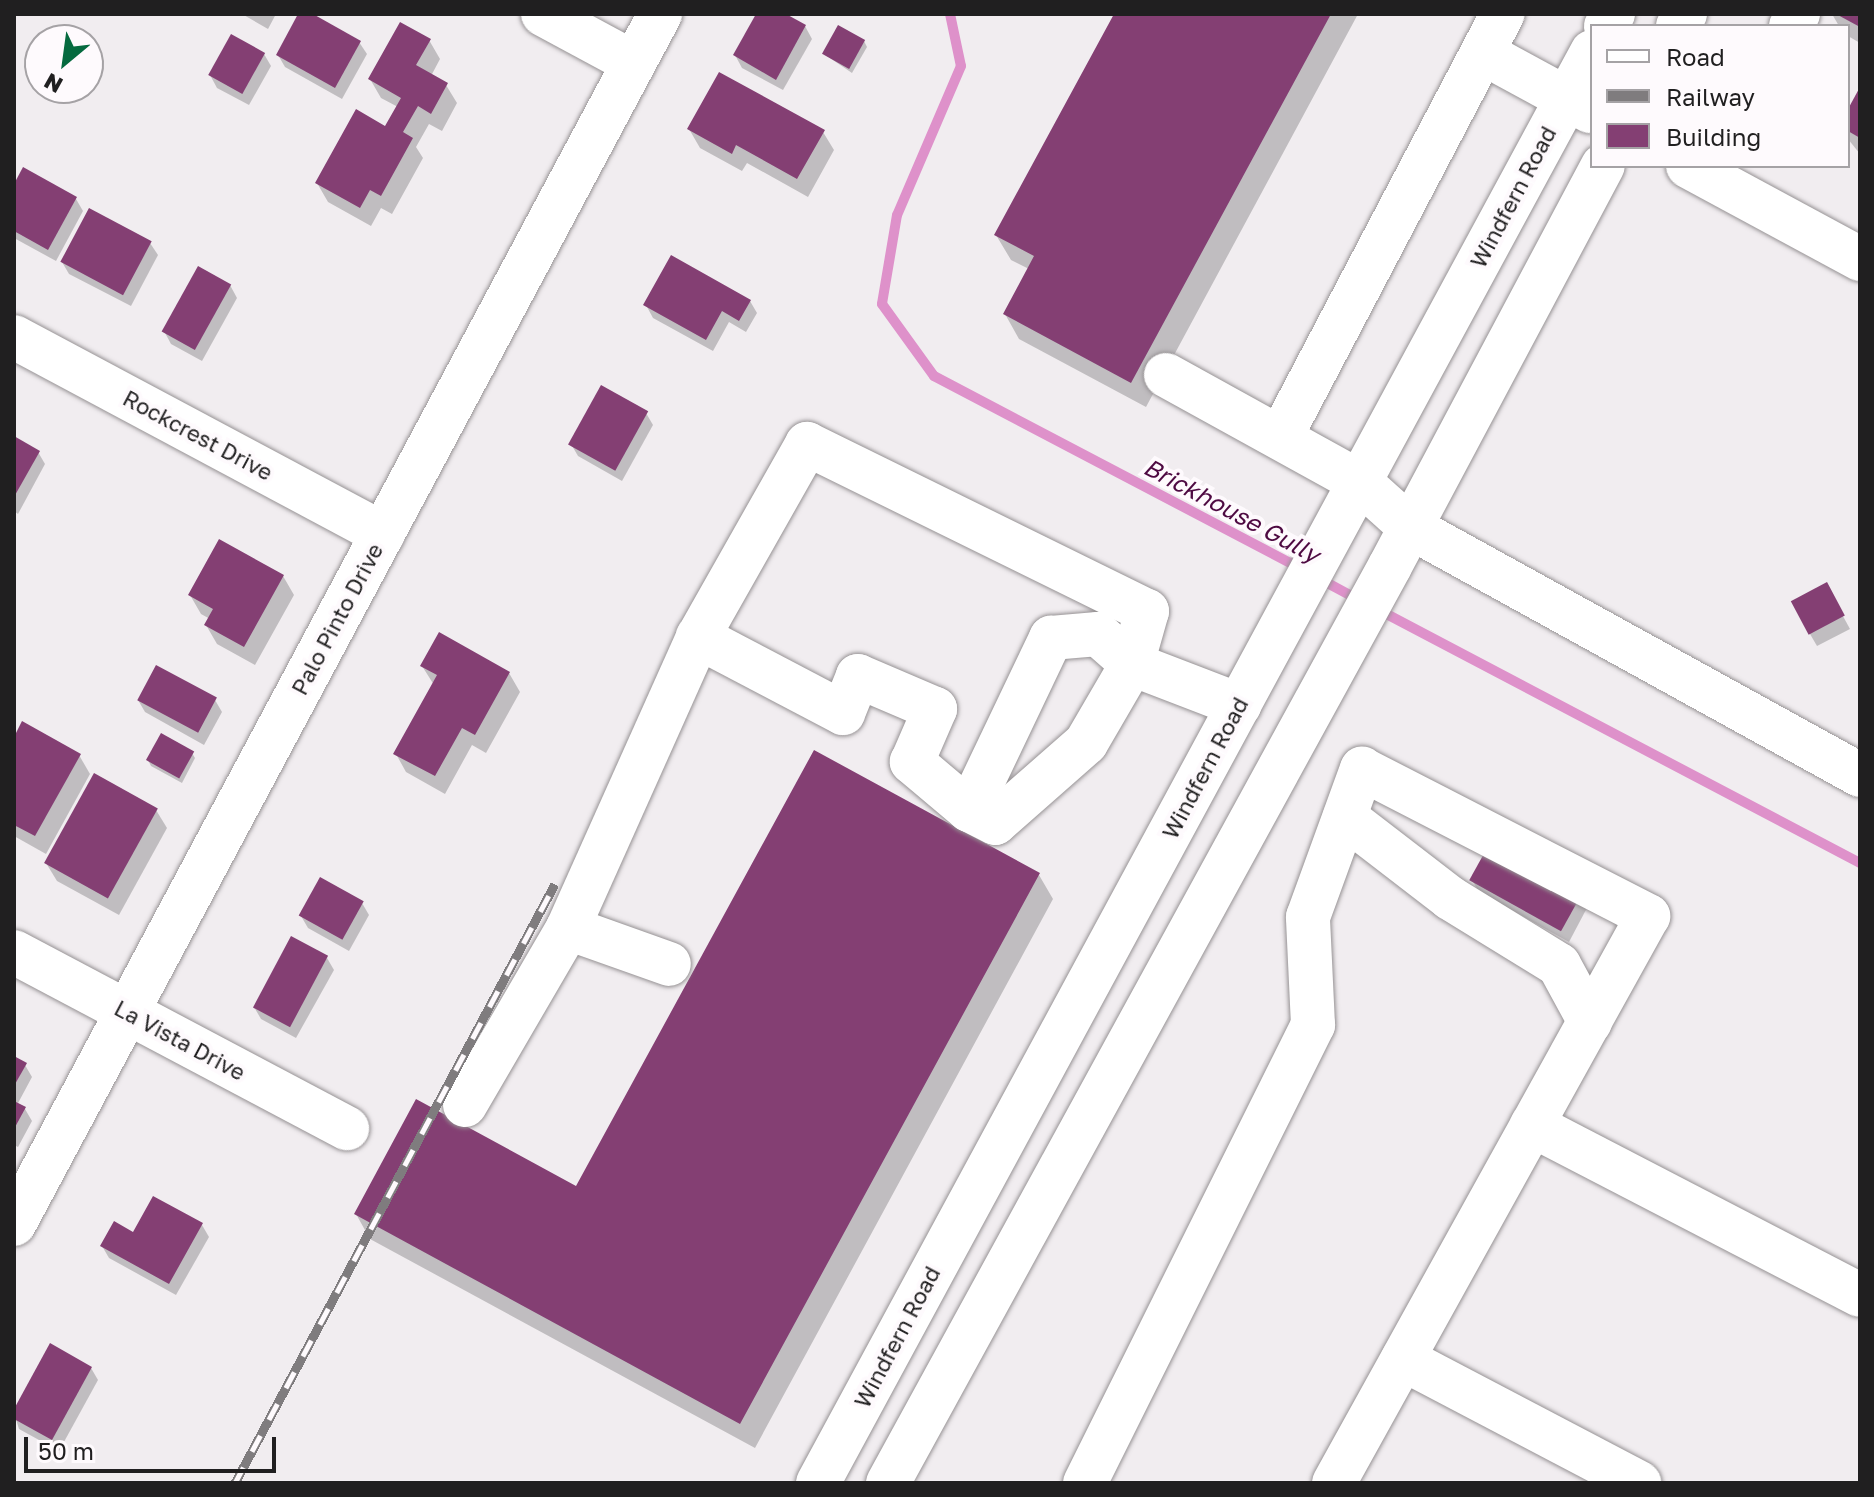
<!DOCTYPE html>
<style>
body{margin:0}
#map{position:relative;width:1874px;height:1497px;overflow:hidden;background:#f1edf0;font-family:"Golos Text",sans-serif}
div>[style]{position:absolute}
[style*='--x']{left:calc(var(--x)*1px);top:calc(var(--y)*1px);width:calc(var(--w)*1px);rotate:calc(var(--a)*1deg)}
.shadow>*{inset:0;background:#0003}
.stream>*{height:10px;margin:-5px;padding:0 5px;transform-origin:5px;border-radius:5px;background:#de91ca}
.building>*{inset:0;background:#843f73;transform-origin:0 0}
.roads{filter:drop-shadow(0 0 2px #969294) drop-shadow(0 0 2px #969294)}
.minor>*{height:44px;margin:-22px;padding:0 22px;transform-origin:22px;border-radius:22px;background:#fff}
.rail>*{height:9px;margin-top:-4.5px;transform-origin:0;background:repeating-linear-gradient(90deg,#fefafd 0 18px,#7f7c7e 0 36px);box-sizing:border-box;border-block:2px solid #7f7c7e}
span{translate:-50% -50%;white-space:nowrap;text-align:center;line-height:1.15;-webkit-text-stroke:8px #fefafd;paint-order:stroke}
.street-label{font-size:22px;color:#201f20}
.water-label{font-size:24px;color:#4e0a42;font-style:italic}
.frame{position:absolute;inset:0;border:16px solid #201f20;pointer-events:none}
.legend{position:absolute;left:1590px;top:24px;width:260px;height:144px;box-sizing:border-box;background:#fefafd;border:2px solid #a5a2a5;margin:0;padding:10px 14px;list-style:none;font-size:24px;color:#201f20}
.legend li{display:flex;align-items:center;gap:16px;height:40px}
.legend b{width:40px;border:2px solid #a5a2a5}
.north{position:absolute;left:24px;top:24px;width:80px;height:80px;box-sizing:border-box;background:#fefafd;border:2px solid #a5a2a5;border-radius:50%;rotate:209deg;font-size:22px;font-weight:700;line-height:32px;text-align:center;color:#201f20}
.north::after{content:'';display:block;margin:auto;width:28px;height:36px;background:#056a3f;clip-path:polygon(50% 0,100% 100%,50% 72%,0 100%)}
.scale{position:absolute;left:24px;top:1437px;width:252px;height:36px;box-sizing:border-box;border:4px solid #201f20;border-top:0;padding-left:10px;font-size:24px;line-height:28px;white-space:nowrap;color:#201f20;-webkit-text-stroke:6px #fefafd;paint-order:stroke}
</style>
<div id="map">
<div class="shadow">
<i style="clip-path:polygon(242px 14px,276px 14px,268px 29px)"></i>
<i style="clip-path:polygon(301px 14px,309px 14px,359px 42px,367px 54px,342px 99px,285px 67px,278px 55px)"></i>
<i style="clip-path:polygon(758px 14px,782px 14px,805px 26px,812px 39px,783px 90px,742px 68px,735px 55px)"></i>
<i style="clip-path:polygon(1116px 14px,1358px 14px,1146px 407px,1019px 339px,1005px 314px,1029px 269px,1011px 260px,996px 235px)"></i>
<i style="clip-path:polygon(1832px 14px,1860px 14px,1860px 43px,1848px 36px,1848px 26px,1839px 26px)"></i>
<i style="clip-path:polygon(429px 40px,440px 59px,431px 76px,446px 85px,457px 103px,442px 131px,429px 124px,416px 147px,423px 158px,392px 214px,381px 208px,371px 226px,328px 202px,317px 183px,386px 128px,398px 107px,381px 98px,370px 79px)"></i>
<i style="clip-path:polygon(864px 41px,867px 47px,852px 73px,824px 54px)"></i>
<i style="clip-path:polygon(264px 54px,271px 66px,249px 105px,217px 88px,210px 75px)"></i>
<i style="clip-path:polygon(1860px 91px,1860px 154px,1848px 139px,1848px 113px)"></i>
<i style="clip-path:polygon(689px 129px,823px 132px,834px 150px,808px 197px,747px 163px,742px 171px,700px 148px)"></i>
<i style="clip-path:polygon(14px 188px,76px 199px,83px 211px,56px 261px,14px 238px)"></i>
<i style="clip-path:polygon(150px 243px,158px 255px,131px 306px,69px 274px,62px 262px)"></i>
<i style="clip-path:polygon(230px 285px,237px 298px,202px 361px,171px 344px,164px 331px)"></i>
<i style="clip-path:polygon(750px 301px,757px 313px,746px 332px,729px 322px,713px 351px,653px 318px,646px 305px)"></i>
<i style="clip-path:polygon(646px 413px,653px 425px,622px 481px,578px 456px,571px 444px)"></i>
<i style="clip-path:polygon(14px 439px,38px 452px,45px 464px,18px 514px,14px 511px)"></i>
<i style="clip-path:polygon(283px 576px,294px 595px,255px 665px,217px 644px,206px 625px,210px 619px,201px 614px,190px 595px)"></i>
<i style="clip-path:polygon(1826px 585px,1850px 629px,1817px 646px,1810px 634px)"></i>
<i style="clip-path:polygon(422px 666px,509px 673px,520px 692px,486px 753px,472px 745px,445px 794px,406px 772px,396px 754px,434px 685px)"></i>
<i style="clip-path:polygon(138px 700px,215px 700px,222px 712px,204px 745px,145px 712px)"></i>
<i style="clip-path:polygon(14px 741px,79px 755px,90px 774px,46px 854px,14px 836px)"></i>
<i style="clip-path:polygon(192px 753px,195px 758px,182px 783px,151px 766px,148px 760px)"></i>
<i style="clip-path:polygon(156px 810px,167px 828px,119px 915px,57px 881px,46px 863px)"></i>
<i style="clip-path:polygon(1039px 875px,1053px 899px,755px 1448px,370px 1239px,356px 1214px,577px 1189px)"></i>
<i style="clip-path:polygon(1472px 880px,1588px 906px,1569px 942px,1479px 892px)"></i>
<i style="clip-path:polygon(362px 903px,369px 915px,349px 951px,308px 928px,301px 916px)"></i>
<i style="clip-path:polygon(327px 958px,334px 970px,296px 1038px,261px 1019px,254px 1007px)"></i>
<i style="clip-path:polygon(14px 1058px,25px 1065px,32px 1077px,17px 1105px,25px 1109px,32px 1121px,18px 1147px,14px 1145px)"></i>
<i style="clip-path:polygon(202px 1225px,209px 1237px,176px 1295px,109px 1258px,102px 1246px,134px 1234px)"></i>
<i style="clip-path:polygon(91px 1368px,98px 1380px,59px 1451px,19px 1429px,14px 1413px)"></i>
</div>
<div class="stream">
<i style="--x:950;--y:14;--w:53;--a:78.1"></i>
<i style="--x:961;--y:66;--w:162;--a:113.2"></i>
<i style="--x:897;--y:215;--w:90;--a:99.6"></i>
<i style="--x:882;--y:304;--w:89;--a:54.2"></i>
<i style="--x:934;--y:376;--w:417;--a:27.7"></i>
<i style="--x:1320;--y:579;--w:44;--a:28.3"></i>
<i style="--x:1377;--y:609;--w:546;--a:27.74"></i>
</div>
<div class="building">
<i style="clip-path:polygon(298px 14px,313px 14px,361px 41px,335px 88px,276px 55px)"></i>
<i style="clip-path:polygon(756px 14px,786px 14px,806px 25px,776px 80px,733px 55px)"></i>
<i style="clip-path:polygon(1114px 14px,1331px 14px,1131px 383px,1003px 314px,1034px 256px,994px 235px)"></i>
<i style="clip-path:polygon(1836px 14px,1860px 14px,1860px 27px)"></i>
<i style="clip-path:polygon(400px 22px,431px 39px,416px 65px,448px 83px,431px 114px,418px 106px,403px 132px,413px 138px,381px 196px,370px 190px,360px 208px,315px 183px,356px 109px,385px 126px,401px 98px,368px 79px)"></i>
<i style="left:838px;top:25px;width:31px;height:33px;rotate:29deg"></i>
<i style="left:231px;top:34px;width:39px;height:47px;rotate:29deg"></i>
<i style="clip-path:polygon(719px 72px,825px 130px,797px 179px,736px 145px,732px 154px,687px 129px)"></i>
<i style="clip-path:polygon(1860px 87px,1860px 138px,1848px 131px,1848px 109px)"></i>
<i style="clip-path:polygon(23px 167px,77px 197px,48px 250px,14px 231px,14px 184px)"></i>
<i style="left:89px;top:208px;width:71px;height:61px;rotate:28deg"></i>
<i style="clip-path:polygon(671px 255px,751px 300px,739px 321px,722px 311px,706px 340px,643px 305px)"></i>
<i style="left:198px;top:266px;width:38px;height:75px;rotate:29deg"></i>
<i style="left:601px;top:385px;width:54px;height:68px;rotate:29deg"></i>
<i style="clip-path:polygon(14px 436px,40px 451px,14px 497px)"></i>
<i style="clip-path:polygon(219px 539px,284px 575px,244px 647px,204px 625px,213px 609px,188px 595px)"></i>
<i style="left:1827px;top:582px;width:38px;height:41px;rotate:62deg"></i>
<i style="clip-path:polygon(439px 632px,510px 672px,475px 735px,462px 728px,435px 776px,393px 754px,437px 675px,420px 666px)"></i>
<i style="left:156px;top:665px;width:69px;height:40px;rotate:28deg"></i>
<i style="clip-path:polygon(22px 721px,81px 754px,35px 836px,14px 825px,14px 737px)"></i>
<i style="left:161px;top:733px;width:38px;height:31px;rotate:29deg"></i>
<i style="clip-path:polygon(814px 750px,1040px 873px,740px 1424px,354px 1214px,416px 1099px,576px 1186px)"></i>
<i style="left:94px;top:773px;width:73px;height:103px;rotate:29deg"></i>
<i style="left:1491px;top:841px;width:105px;height:45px;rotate:29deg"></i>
<i style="left:320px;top:877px;width:50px;height:44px;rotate:29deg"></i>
<i style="left:291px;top:936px;width:42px;height:81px;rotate:28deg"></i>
<i style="clip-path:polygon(14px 1056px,27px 1063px,14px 1086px)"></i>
<i style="clip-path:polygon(14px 1101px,26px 1107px,14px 1129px)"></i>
<i style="clip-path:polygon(153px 1196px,203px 1223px,169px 1284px,100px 1246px,114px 1221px,133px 1232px)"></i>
<i style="clip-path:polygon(50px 1343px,92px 1367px,52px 1440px,14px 1419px,14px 1409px)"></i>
</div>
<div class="roads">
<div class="minor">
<i style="--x:543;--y:14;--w:103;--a:28.3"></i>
<i style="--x:1606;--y:26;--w:14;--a:-60"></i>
<i style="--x:1678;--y:26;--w:14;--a:-60"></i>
<i style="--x:1791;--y:26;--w:14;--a:-60"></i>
<i style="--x:1483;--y:53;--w:122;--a:28.5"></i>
<i style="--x:1688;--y:166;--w:196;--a:28.4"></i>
<i style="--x:14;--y:337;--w:418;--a:28.1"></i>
<i style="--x:1166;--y:375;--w:222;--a:28.9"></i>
<i style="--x:1360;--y:482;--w:67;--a:42"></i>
<i style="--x:1410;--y:527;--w:514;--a:28.86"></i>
<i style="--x:1281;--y:436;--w:477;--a:-62.3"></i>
<i style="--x:969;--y:810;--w:191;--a:-64.5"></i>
<i style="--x:1051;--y:638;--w:47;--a:-4.9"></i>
<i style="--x:1098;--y:634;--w:45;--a:41.4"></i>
<i style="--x:1132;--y:664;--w:115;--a:21"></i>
<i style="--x:1345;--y:817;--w:133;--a:37.6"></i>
<i style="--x:1450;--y:898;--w:128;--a:31.6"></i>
<i style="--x:1559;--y:965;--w:65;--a:61.5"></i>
<i style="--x:568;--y:928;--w:107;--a:19.6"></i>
<i style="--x:14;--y:952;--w:377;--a:27.9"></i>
<i style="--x:465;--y:1105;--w:205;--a:-59.8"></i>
<i style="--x:568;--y:928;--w:319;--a:-65.9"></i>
<i style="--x:698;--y:637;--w:222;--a:-60.5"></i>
<i style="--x:807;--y:444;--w:379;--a:26.2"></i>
<i style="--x:1147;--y:611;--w:55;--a:105.8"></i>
<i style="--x:1132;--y:664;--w:91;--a:120.2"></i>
<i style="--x:1086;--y:743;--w:121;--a:138.7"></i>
<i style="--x:995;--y:823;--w:29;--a:-153"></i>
<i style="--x:969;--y:810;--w:75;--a:-139.9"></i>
<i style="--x:912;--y:762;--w:58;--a:-66.5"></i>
<i style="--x:935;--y:709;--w:84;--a:-156.8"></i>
<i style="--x:858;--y:676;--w:40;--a:112"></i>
<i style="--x:843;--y:713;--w:164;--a:-152.3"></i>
<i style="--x:1532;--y:1125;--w:369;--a:27.4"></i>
<i style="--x:14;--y:1224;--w:1372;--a:-61.9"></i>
<i style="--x:1403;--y:1359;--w:267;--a:27.7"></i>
<i style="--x:818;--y:1483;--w:1627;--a:-61.59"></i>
<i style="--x:888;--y:1483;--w:1045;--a:-61.3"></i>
<i style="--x:1390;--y:566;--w:453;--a:-62"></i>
<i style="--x:1085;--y:1483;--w:512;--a:-63.54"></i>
<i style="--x:1313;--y:1025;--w:108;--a:-92.7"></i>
<i style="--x:1308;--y:917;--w:158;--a:-70"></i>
<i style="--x:1362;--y:769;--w:322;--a:27.2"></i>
<i style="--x:1648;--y:916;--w:648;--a:118.98"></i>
</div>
</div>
<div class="rail">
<i style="--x:235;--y:1483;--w:679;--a:-61.89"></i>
</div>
<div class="street-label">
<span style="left:1513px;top:197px;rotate:-62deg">Windfern Road</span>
<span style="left:198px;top:435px;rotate:28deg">Rockcrest Drive</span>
<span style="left:337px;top:619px;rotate:-62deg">Palo Pinto Drive</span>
<span style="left:1205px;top:768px;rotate:-62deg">Windfern Road</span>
<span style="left:180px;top:1040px;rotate:28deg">La Vista Drive</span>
<span style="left:897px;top:1337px;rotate:-62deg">Windfern Road</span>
</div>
<div class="water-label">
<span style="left:1232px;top:510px;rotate:28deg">Brickhouse Gully</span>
</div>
<div class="frame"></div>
<ul class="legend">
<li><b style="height:10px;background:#fff"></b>Road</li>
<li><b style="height:10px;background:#7f7c7e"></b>Railway</li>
<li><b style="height:22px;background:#843f73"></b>Building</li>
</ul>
<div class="north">N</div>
<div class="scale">50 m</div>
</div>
